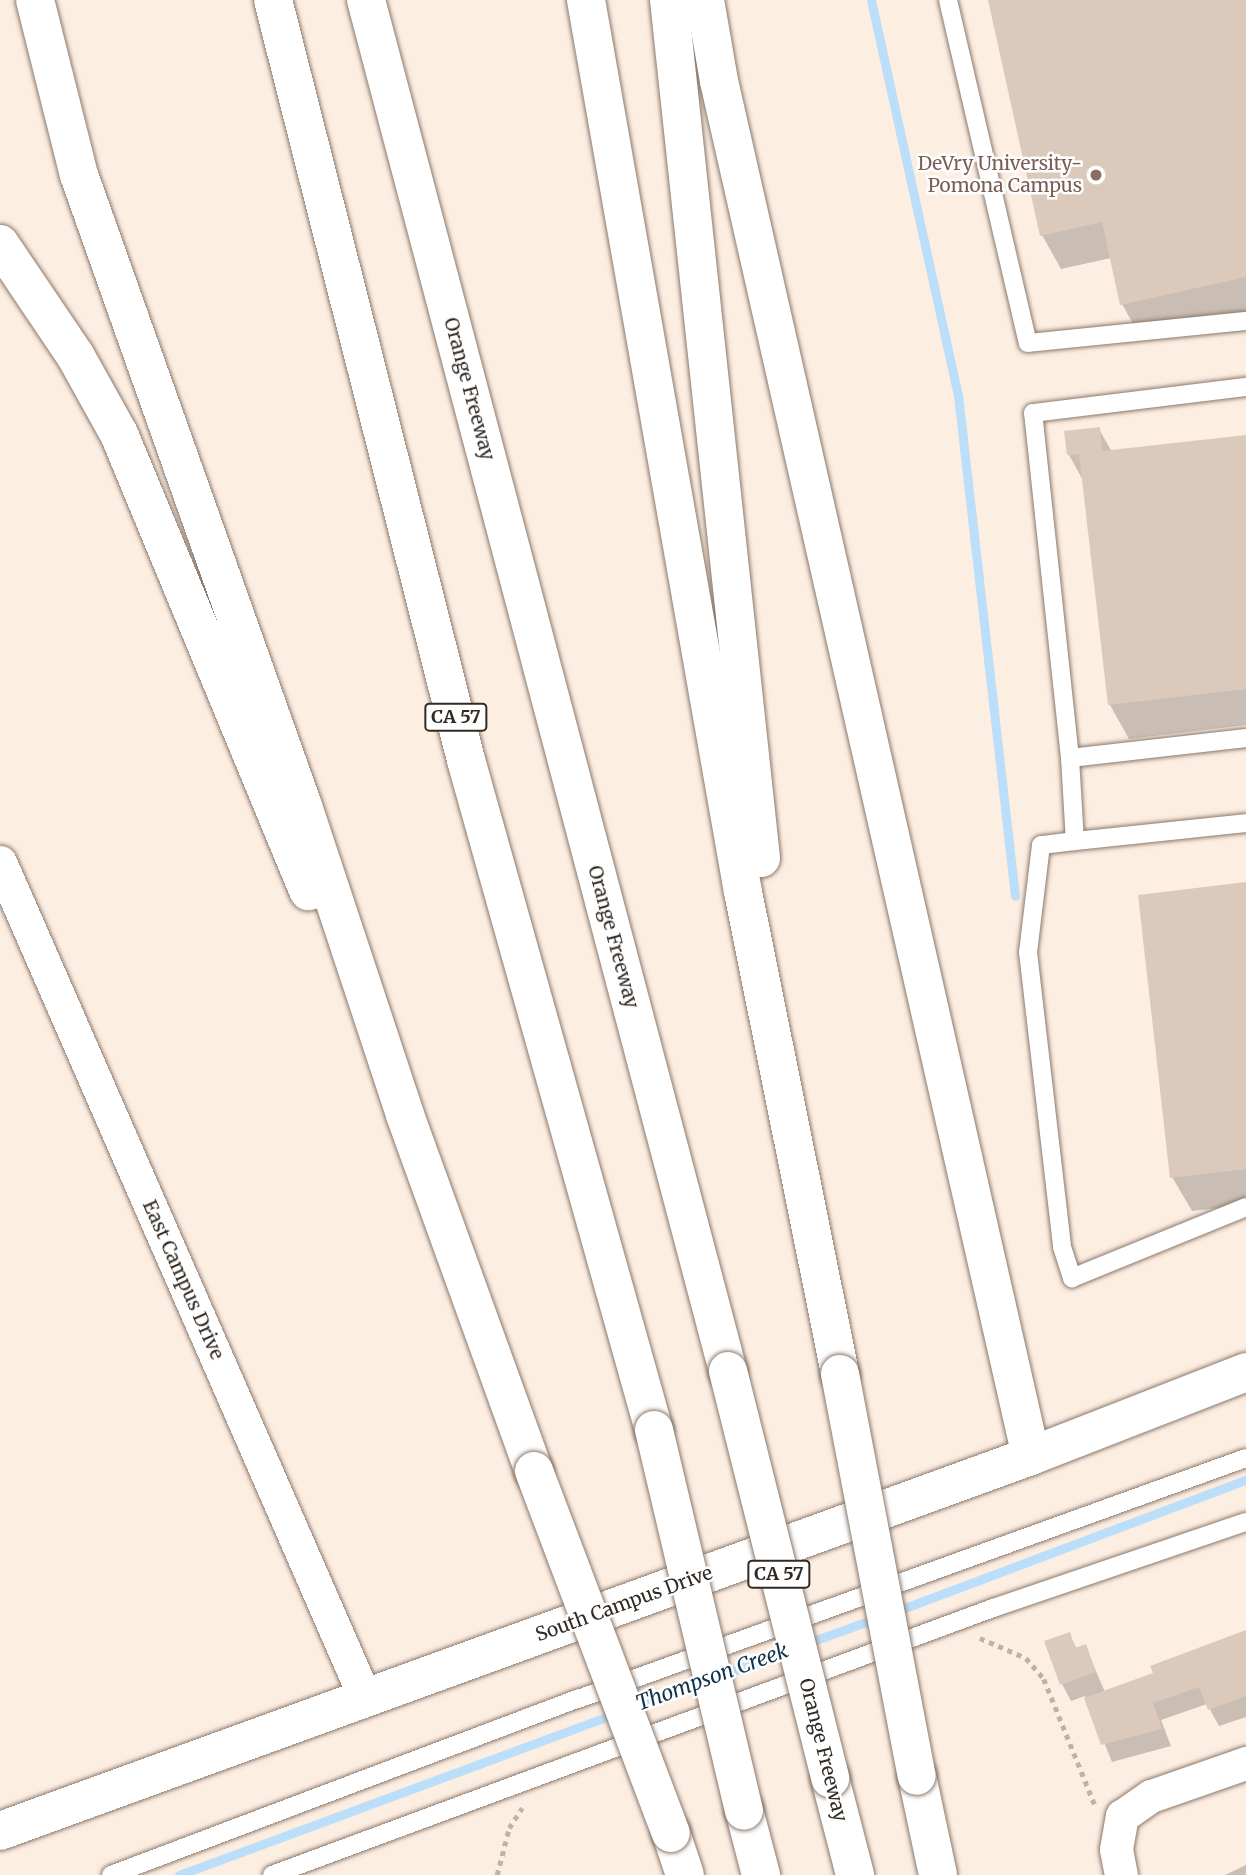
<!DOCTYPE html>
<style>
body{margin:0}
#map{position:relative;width:1246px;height:1875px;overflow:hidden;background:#fdeee2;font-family:Merriweather,serif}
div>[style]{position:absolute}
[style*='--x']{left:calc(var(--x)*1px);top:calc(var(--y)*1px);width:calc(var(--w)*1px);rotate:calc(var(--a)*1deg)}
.shadow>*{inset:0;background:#0003}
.stream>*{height:9px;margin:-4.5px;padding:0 4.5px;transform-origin:4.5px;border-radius:4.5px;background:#bbdefa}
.building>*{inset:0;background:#dbc9bb}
.path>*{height:4.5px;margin-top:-2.25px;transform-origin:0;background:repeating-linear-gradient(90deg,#bfb2a8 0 5px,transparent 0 10px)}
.roads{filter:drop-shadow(0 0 2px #8a796c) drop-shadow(0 0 2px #8a796c)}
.service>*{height:18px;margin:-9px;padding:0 9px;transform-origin:9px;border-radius:9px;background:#fff}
.minor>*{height:33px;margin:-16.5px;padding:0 16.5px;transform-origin:16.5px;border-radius:16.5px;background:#fff}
.tertiary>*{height:38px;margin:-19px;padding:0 19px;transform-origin:19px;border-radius:19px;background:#fff}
.motorway>*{height:38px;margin:-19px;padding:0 19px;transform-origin:19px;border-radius:19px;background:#fff}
.bridges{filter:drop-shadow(0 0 2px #8a796c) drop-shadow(0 0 2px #8a796c)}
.motorway-bridge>*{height:38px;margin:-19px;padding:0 19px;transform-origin:19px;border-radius:19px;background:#fff}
.dots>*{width:19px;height:19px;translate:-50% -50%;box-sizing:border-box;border:4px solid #fefefe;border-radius:50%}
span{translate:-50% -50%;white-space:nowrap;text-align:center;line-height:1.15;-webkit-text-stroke:5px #fefefe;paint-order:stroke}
.shield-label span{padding:2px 5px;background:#fefefe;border:2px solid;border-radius:5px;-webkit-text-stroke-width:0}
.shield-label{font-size:18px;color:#312a24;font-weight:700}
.education-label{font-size:19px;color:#785e54}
.right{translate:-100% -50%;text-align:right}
.street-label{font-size:19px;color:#312a24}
.water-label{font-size:21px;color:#11344c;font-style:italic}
</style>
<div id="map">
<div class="shadow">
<i style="clip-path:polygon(990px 0,1246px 0,1246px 315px,1141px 338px,1122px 304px,1111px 258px,1061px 269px,1042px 235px)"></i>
<i style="clip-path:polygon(1099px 429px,1112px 452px,1246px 436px,1246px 725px,1129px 739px,1110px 705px,1084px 482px,1069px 455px)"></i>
<i style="clip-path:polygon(1246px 884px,1246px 1205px,1192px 1211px,1172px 1177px)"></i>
<i style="clip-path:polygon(1246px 1631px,1246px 1717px,1219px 1726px,1207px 1704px,1161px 1720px,1171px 1746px,1112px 1762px,1085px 1696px,1071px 1701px,1062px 1684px,1069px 1634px,1077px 1649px,1085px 1646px,1105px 1692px,1155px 1674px)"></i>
<i style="clip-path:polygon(1246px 1865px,1246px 1875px,1225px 1875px)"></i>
</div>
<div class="stream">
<i style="--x:871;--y:0;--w:404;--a:77.6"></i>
<i style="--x:958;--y:395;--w:504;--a:83.51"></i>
<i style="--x:894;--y:1612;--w:376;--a:-20.6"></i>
<i style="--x:805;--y:1644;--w:77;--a:-19.9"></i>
<i style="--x:720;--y:1676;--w:74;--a:-20.6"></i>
<i style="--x:634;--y:1707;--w:73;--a:-19.9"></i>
<i style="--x:179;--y:1875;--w:468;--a:-20.3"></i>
</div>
<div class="building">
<i style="clip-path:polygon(988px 0,1246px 0,1246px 277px,1120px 305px,1102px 222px,1040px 236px)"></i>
<i style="clip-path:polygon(1100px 427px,1102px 451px,1246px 435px,1246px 689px,1108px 705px,1079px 454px,1067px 455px,1064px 431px)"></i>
<i style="clip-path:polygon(1246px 882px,1246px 1169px,1170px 1178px,1138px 895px)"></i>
<i style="clip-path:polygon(1246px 1630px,1246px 1696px,1208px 1710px,1199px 1687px,1153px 1703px,1162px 1729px,1101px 1745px,1084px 1698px,1153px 1673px,1150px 1666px)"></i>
<i style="clip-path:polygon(1070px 1632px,1075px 1648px,1086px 1644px,1096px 1672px,1060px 1685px,1044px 1641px)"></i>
</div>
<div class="path">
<i style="--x:980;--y:1638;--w:50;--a:23.5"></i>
<i style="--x:1026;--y:1658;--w:28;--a:49"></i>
<i style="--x:1044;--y:1679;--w:136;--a:68"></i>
<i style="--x:497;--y:1875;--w:49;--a:-75.7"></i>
<i style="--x:509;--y:1828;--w:24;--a:-57"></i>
</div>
<div class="roads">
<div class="service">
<i style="--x:948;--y:0;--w:352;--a:76.9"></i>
<i style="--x:1028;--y:343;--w:219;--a:-5.8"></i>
<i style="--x:1246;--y:738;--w:177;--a:173.5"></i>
<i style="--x:1070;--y:758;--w:83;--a:86.6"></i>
<i style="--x:1075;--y:841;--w:34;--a:173"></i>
<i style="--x:1041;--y:845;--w:108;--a:96.9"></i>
<i style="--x:1028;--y:952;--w:297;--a:83.4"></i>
<i style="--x:1062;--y:1247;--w:33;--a:72"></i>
<i style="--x:1072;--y:1278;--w:188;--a:-22.2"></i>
<i style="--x:1070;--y:758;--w:347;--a:-96.1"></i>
<i style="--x:1033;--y:413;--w:215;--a:-7"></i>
<i style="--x:1075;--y:841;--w:172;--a:-6"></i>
<i style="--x:111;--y:1875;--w:499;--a:-20.7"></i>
<i style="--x:578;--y:1699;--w:710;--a:-19.84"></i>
<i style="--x:272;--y:1875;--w:769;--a:-20.32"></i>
<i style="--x:993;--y:1608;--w:267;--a:-18.8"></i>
</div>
<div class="minor">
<i style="--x:0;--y:862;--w:912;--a:66.41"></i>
<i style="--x:1121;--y:1875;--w:26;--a:-101"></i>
<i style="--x:1116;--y:1849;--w:34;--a:-80"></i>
<i style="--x:1122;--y:1816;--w:35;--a:-35"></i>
<i style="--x:1151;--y:1796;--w:101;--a:-19.2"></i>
</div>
<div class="tertiary">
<i style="--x:0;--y:1831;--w:1097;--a:-19.99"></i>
<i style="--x:1031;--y:1456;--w:231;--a:-21.3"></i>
</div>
<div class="motorway">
<i style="--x:35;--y:0;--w:180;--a:75.9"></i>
<i style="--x:79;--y:175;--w:670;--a:70.46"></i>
<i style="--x:303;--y:806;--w:325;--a:71.7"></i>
<i style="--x:405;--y:1115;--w:379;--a:70.1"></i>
<i style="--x:273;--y:0;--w:784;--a:75.75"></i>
<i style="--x:466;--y:760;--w:696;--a:74.33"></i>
<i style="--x:366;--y:0;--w:1418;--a:75.21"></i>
<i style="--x:586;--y:0;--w:906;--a:80.02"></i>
<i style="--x:743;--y:892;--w:492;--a:78.6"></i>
<i style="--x:669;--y:0;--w:863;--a:83.88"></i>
<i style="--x:705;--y:0;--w:82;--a:80.2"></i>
<i style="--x:719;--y:81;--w:1410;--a:77.22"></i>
<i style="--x:0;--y:244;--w:134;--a:56"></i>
<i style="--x:75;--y:355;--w:90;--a:60.9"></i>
<i style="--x:119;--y:434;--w:495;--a:67.5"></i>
<i style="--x:917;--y:1776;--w:101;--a:78"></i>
<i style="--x:830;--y:1778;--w:100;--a:75.5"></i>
<i style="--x:744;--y:1810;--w:67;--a:75.3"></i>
<i style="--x:671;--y:1833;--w:44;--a:71.6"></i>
</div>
</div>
<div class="bridges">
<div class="motorway-bridge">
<i style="--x:728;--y:1371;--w:420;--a:75.9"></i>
<i style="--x:840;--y:1374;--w:409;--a:79.2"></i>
<i style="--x:654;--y:1430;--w:391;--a:76.7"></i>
<i style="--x:534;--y:1471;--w:387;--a:69.3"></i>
</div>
</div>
<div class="dots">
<i style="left:1096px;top:175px;background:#8d6e63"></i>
</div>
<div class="shield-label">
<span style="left:456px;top:717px">CA 57</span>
<span style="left:779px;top:1574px">CA 57</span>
</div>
<div class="education-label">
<span class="right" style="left:1082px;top:175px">DeVry University-<br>Pomona Campus</span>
</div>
<div class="street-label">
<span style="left:469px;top:389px;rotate:75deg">Orange Freeway</span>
<span style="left:613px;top:937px;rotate:75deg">Orange Freeway</span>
<span style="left:183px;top:1280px;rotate:66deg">East Campus Drive</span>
<span style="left:624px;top:1604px;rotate:-20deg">South Campus Drive</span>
<span style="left:823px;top:1750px;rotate:76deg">Orange Freeway</span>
</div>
<div class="water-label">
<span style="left:712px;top:1677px;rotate:-20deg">Thompson Creek</span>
</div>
</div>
